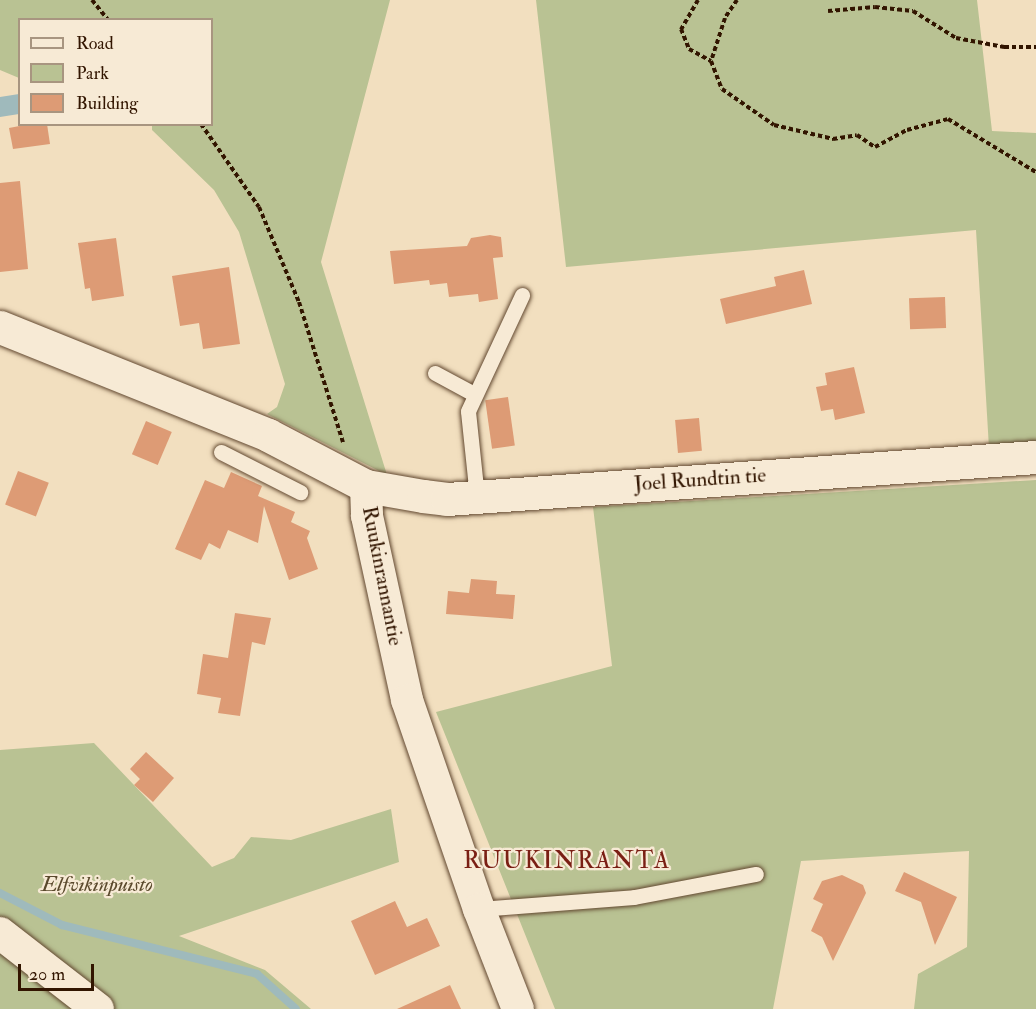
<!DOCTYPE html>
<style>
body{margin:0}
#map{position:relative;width:1036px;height:1009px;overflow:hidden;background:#f2dfbf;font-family:"IM FELL Double Pica",serif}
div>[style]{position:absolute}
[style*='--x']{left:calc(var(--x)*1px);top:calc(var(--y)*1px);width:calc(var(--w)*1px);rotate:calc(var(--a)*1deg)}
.green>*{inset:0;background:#b9c293}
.water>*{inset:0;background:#9fbabc}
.stream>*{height:8px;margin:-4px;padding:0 4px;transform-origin:4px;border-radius:4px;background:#9fbabc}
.building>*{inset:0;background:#dd9b75;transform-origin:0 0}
.path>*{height:4px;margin-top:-2px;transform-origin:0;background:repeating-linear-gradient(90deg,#321500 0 4.5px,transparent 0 7.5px)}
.roads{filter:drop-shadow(0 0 2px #624830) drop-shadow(0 0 2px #624830)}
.service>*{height:15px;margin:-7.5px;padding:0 7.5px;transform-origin:7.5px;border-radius:7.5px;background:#f7ead5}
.minor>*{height:32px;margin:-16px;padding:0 16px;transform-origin:16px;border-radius:16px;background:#f7ead5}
.tertiary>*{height:33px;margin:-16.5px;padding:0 16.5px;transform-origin:16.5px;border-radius:16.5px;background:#f7ead5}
span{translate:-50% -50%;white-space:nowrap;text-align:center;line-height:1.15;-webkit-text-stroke:4.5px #f7ead5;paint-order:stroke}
.street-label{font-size:21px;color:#321500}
.park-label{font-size:21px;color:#5a492c;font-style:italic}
.quarter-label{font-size:24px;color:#7a1f14;letter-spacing:1.5px}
.legend{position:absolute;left:18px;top:18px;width:195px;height:108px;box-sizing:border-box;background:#f7ead5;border:2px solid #a89580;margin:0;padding:8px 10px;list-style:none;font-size:18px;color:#321500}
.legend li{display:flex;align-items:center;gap:12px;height:30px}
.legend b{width:30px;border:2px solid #a89580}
.scale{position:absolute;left:18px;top:964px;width:76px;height:27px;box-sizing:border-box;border:3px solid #321500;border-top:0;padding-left:8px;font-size:18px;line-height:21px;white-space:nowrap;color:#321500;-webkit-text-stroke:4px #f7ead5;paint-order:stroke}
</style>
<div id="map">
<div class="green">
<i style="clip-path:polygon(0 0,390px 0,321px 262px,387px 475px,267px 414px,277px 407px,285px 384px,239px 232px,214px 190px,152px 130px,152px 125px,212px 124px,212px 20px,20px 20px,19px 78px,0 70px)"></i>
<i style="clip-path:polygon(536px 0,977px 0,992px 131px,1036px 133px,1036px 443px,989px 448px,976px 230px,566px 267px)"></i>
<i style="clip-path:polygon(1036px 480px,1036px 1009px,914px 1009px,918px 974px,967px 947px,969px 851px,801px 861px,773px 1009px,555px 1009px,436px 712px,612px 666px,593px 507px)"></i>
<i style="clip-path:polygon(94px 743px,212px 867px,234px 858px,251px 837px,291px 840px,391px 809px,399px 862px,179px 936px,265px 970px,311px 1009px,0 1009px,0 750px)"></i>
</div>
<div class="water">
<i style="clip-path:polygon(19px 94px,19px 114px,0 117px,0 97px)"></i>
</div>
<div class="stream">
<i style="--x:0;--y:893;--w:70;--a:27.3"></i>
<i style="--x:62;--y:925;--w:201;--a:14.1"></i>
<i style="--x:257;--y:974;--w:52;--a:41.9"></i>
</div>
<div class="building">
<i style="clip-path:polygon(30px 124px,47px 124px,50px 144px,13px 149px,9px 128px)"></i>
<i style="clip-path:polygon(20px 181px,28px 269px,0 272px,0 183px)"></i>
<i style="clip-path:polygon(490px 235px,501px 237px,503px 257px,493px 258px,498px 299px,479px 302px,478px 294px,449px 297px,447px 283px,430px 285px,429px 280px,394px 284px,390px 251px,467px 246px,471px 238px)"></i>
<i style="clip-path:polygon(116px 238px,124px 296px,92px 301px,90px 288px,85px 289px,78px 243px)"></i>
<i style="clip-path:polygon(229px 267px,240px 344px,203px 349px,199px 323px,180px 326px,172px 276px)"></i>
<i style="clip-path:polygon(804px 270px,812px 304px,726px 324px,720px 299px,776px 286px,774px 277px)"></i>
<i style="left:945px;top:297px;width:31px;height:36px;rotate:88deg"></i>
<i style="clip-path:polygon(854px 367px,865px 413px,835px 420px,833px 409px,821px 411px,816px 387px,827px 385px,825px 373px)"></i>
<i style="left:508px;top:397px;width:49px;height:23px;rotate:82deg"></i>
<i style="left:699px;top:418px;width:33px;height:24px;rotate:85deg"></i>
<i style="left:146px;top:421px;width:28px;height:36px;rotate:23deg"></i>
<i style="left:18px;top:471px;width:33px;height:36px;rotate:21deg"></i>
<i style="clip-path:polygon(231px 472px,262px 486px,258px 496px,295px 512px,291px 522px,310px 531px,307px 538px,318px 569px,289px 580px,264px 506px,258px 543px,228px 530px,220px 549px,209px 543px,201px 560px,175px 549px,205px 480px,224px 488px)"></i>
<i style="clip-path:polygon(471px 579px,497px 581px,496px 594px,515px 595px,513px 619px,446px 614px,448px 591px,469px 593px)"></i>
<i style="clip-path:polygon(235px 613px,271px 618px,265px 645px,252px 642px,240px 716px,218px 713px,221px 698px,197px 694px,203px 654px,228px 658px)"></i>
<i style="clip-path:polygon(146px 752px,174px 778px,153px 802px,134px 785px,140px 779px,130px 769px)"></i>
<i style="clip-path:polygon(904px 872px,957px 897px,935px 945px,921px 902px,895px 891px)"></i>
<i style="clip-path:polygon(842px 875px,863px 885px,866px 893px,833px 961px,822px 937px,811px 931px,823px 904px,813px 899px,822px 881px)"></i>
<i style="clip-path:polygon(395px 901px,407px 927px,427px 918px,440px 946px,375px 975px,351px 921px)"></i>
<i style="clip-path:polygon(450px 985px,461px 1009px,397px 1009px)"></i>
</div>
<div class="path">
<i style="--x:92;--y:0;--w:26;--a:51"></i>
<i style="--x:698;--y:0;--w:34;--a:120"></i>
<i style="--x:681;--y:29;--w:22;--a:68"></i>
<i style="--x:689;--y:49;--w:25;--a:29"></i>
<i style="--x:737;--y:0;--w:22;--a:124"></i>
<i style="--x:725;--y:18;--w:45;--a:108"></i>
<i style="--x:711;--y:61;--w:30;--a:69"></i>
<i style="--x:722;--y:89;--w:63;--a:34.7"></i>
<i style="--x:774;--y:125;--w:61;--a:13.3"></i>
<i style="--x:833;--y:139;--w:24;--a:-9"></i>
<i style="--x:857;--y:135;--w:22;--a:34"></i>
<i style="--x:875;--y:147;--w:36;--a:-28"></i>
<i style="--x:907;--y:130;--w:42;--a:-15"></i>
<i style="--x:948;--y:119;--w:103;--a:31.1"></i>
<i style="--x:828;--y:11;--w:47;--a:-4.9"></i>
<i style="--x:875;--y:7;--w:38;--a:6"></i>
<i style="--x:913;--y:11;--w:51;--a:32.1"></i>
<i style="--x:956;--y:38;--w:49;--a:10.6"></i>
<i style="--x:1004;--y:47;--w:32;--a:0"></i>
<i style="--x:201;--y:124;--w:101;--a:55.1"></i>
<i style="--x:259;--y:207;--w:103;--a:67.2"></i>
<i style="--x:299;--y:302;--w:147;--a:72.6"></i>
</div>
<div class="roads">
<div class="service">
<i style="--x:435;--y:373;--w:44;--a:28.3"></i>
<i style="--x:221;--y:452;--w:89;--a:26.9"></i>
<i style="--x:477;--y:497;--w:86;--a:-96"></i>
<i style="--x:468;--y:411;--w:128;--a:-65"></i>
<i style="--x:479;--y:909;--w:155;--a:-4.4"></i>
<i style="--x:634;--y:897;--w:124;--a:-10.7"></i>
</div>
<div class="minor">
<i style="--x:366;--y:486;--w:30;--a:88"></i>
<i style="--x:367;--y:516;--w:188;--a:77.7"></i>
<i style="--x:407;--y:700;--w:221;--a:71"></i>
<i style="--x:479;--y:909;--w:107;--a:68.7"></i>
<i style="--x:0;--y:933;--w:124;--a:37.8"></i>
</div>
<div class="tertiary">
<i style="--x:0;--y:327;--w:289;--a:21.9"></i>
<i style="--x:268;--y:435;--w:110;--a:27.5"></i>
<i style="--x:366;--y:486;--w:58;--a:10"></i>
<i style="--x:423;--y:496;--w:24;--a:7"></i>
<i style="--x:447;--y:499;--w:590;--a:-4.08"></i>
</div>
</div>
<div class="street-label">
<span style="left:700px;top:480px;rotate:-4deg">Joel Rundtin tie</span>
<span style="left:382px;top:576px;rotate:79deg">Ruukinrannantie</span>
</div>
<div class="park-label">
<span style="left:97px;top:885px">Elfvikinpuisto</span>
</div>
<div class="quarter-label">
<span style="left:567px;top:861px">RUUKINRANTA</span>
</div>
<ul class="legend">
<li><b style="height:8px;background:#f7ead5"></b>Road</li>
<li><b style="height:16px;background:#b9c293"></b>Park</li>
<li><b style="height:16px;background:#dd9b75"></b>Building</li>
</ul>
<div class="scale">20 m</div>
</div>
